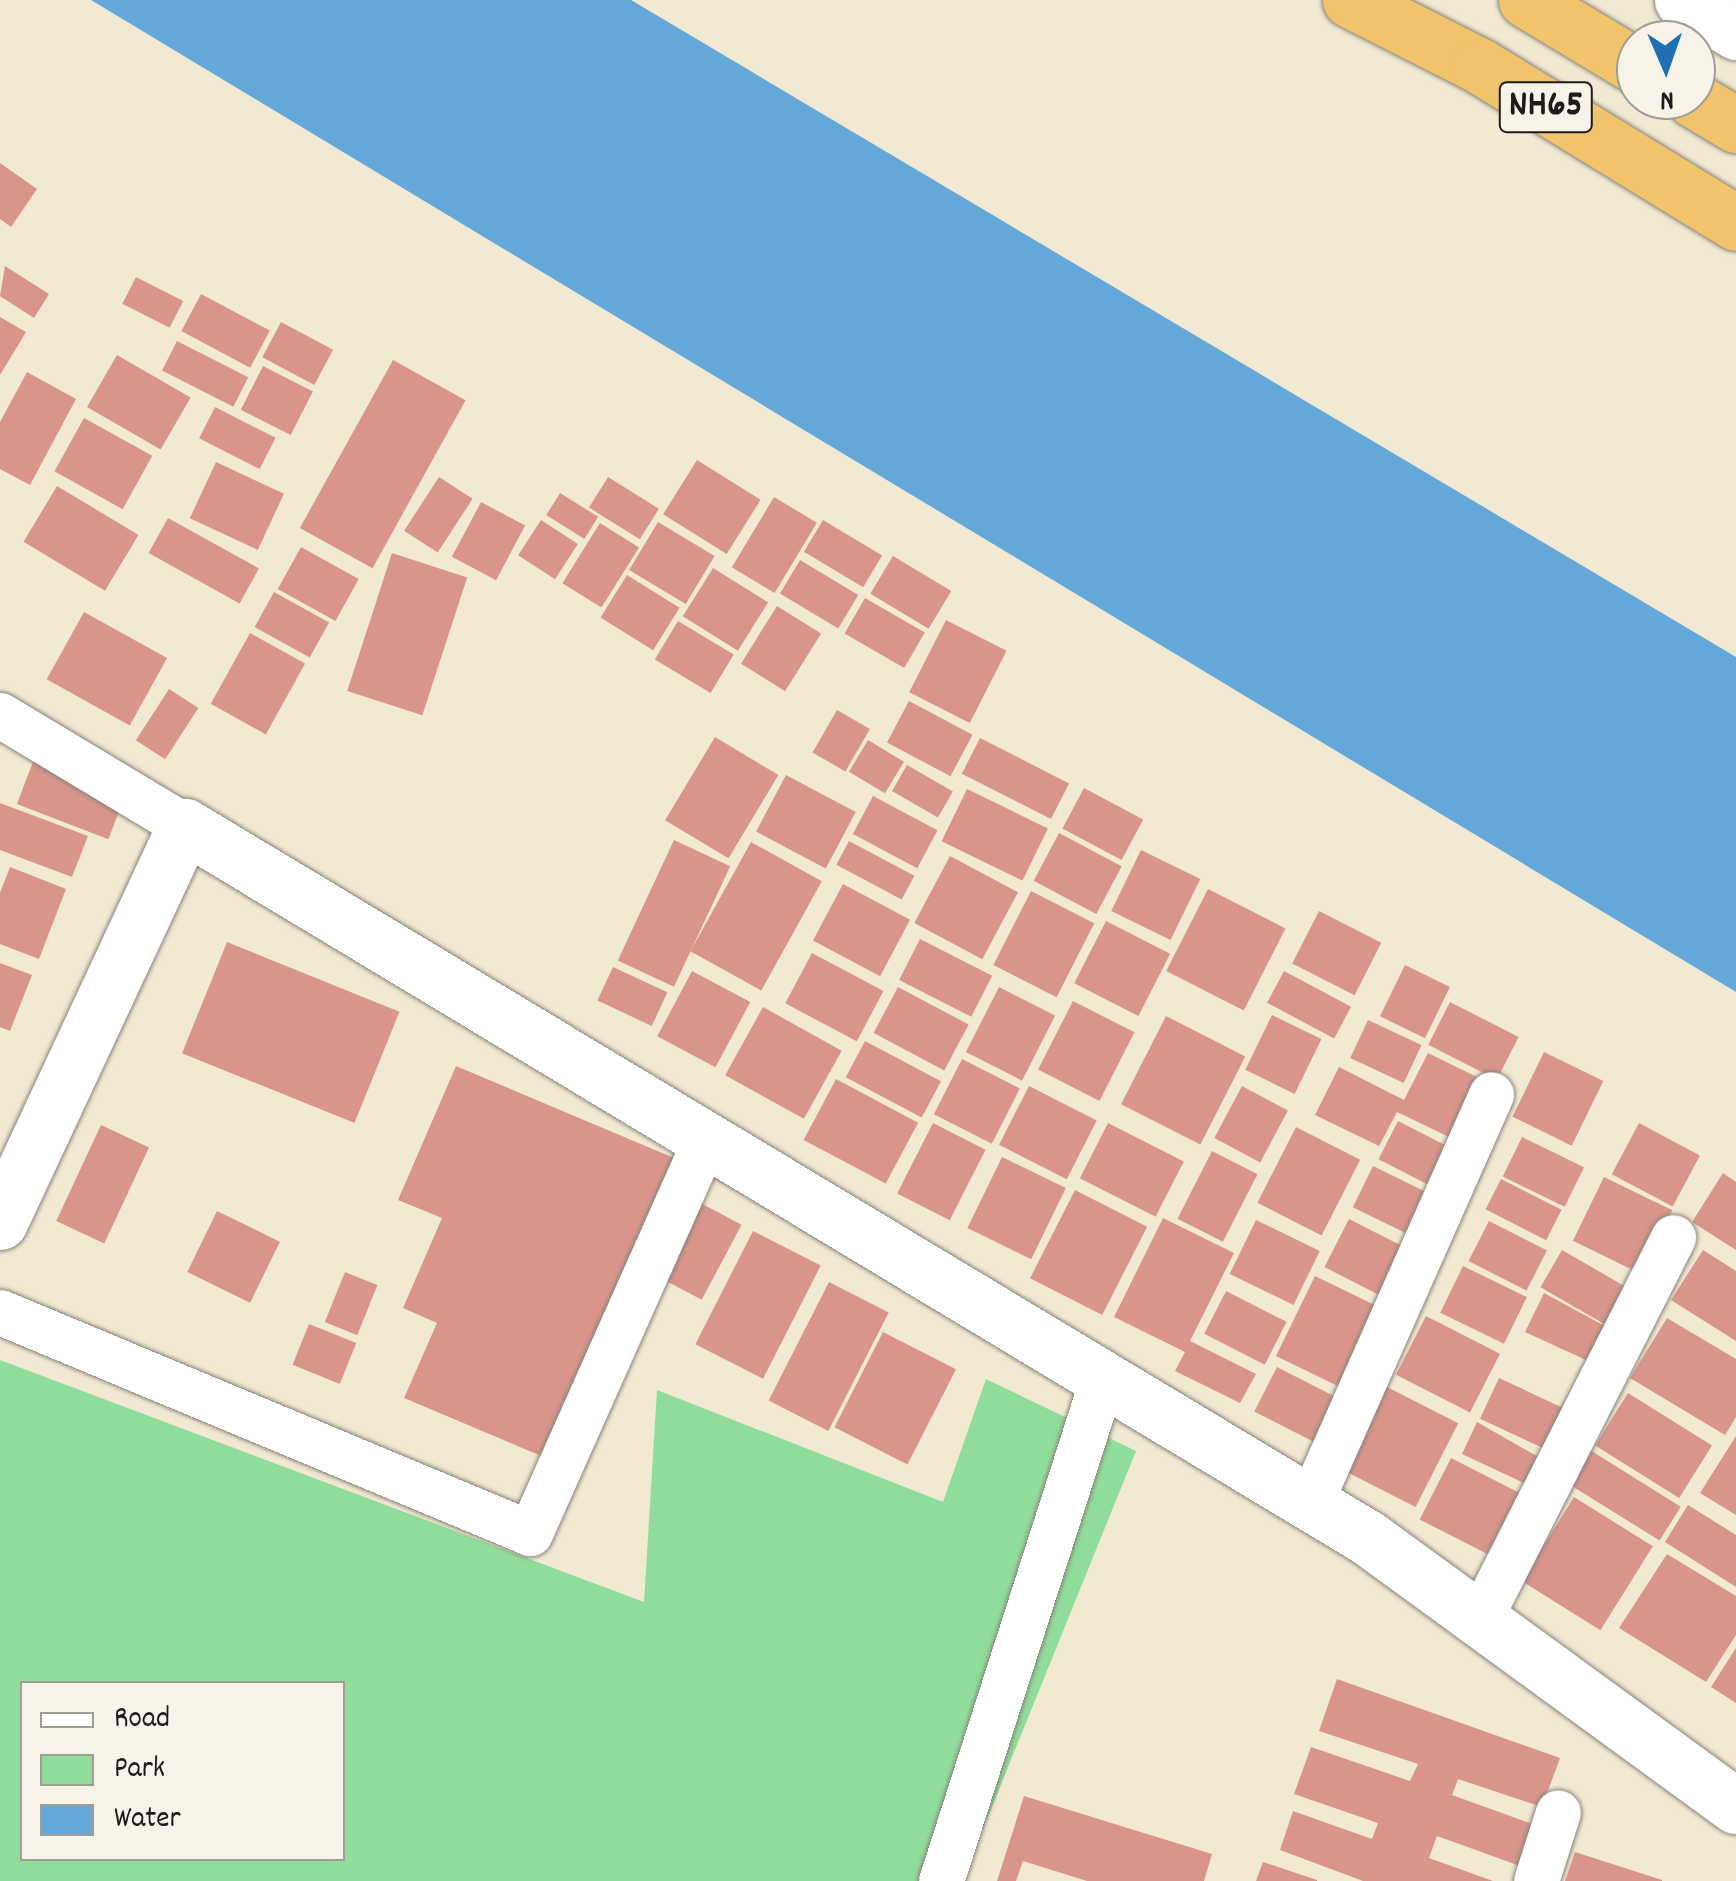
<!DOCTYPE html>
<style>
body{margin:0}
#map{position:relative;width:1736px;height:1881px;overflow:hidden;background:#f2e9d3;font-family:Dekko,sans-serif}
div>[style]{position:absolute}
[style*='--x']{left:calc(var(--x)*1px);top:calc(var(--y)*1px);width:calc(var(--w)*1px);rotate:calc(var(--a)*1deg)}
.green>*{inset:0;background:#90dd9b}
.water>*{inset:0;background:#63a8d9}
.building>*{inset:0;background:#d9958b;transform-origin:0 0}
.roads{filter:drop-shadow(0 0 2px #878278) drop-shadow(0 0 2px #878278)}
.minor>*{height:45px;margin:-22.5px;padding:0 22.5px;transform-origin:22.5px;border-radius:22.5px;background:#fff}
.tertiary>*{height:55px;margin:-27.5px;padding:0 27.5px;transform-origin:27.5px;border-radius:27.5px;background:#fff}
.trunk>*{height:55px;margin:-27.5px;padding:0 27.5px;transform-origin:27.5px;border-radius:27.5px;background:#f1c36a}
span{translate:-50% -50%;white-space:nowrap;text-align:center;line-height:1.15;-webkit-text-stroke:8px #f7f3e8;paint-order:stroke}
.shield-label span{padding:2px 8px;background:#f7f3e8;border:2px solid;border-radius:8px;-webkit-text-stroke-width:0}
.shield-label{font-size:38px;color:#1c1c1c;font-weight:700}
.legend{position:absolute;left:20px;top:1681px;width:325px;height:180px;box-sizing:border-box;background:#f7f3e8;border:2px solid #9f9d96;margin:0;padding:12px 18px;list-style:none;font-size:30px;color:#1c1c1c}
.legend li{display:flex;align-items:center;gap:20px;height:50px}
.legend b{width:50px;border:2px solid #9f9d96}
.north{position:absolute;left:1616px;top:20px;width:100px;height:100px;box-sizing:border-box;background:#f7f3e8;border:2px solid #9f9d96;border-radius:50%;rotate:178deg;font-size:28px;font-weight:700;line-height:40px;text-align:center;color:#1c1c1c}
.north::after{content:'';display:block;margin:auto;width:35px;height:45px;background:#1f6fb2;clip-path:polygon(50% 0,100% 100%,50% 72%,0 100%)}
</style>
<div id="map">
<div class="green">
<i style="clip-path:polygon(evenodd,0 1360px,644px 1602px,657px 1390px,943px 1502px,986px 1379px,1136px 1451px,962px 1881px,0 1881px,0 1360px,22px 1684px,342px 1684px,342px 1858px,22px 1858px,22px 1684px)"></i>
</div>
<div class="water">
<i style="clip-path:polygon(91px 0,631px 0,1736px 657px,1736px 992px)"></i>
</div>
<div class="building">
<i style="clip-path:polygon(0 163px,37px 189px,11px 227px,0 219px)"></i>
<i style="clip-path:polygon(5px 266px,49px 294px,34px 318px,0 296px)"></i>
<i style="left:136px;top:277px;width:53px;height:30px;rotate:27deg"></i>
<i style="left:201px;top:294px;width:78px;height:42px;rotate:28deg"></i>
<i style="clip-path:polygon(0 317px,26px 332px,0 375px)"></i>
<i style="left:281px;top:322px;width:59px;height:40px;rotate:28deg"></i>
<i style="left:177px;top:341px;width:80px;height:33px;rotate:27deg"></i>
<i style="left:117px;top:355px;width:85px;height:60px;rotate:30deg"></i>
<i style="left:393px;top:360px;width:83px;height:192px;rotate:29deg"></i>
<i style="left:263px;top:366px;width:56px;height:49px;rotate:27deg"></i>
<i style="clip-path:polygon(27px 372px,76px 399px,30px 485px,0 469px,0 422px)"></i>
<i style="left:215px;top:407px;width:68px;height:35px;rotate:27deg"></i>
<i style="left:84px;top:418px;width:78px;height:61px;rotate:29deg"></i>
<i style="left:697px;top:460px;width:75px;height:64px;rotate:32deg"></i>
<i style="left:216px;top:462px;width:75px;height:62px;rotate:25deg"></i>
<i style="left:439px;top:477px;width:40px;height:64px;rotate:33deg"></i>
<i style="left:608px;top:477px;width:60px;height:36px;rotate:32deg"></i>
<i style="left:57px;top:486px;width:95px;height:65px;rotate:31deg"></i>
<i style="left:560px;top:493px;width:45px;height:26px;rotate:32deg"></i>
<i style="left:774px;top:497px;width:50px;height:82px;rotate:31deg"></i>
<i style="left:481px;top:502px;width:50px;height:62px;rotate:28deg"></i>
<i style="left:168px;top:518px;width:104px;height:40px;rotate:29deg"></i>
<i style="left:541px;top:520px;width:44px;height:42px;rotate:33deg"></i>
<i style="left:823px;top:520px;width:69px;height:37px;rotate:31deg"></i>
<i style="left:658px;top:522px;width:66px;height:56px;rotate:31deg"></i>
<i style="left:600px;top:523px;width:46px;height:71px;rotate:32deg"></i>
<i style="left:301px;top:547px;width:66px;height:48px;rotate:29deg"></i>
<i style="left:392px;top:553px;width:79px;height:145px;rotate:18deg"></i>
<i style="left:893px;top:556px;width:68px;height:44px;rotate:31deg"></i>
<i style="left:800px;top:560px;width:68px;height:39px;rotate:31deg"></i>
<i style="left:713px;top:568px;width:65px;height:57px;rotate:32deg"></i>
<i style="left:627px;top:575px;width:62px;height:50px;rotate:32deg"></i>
<i style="left:274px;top:592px;width:63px;height:40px;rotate:29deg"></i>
<i style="left:865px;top:598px;width:69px;height:41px;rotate:30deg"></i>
<i style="left:777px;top:606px;width:52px;height:68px;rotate:32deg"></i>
<i style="left:84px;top:612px;width:95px;height:77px;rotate:29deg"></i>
<i style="left:946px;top:620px;width:68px;height:81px;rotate:27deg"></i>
<i style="left:678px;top:621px;width:65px;height:45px;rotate:31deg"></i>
<i style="left:250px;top:633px;width:63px;height:81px;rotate:29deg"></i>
<i style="left:169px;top:689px;width:35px;height:61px;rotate:33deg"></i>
<i style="left:909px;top:701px;width:72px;height:47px;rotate:28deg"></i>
<i style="left:837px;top:710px;width:38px;height:49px;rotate:30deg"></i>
<i style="left:715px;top:737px;width:74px;height:97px;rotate:31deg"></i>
<i style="left:980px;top:738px;width:100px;height:40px;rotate:27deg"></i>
<i style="left:868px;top:740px;width:42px;height:37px;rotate:31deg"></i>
<i style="left:33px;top:762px;width:98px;height:45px;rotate:21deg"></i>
<i style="left:907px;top:765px;width:53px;height:30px;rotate:30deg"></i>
<i style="left:786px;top:775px;width:79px;height:64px;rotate:28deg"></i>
<i style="left:1084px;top:788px;width:67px;height:46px;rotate:28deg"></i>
<i style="left:967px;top:789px;width:90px;height:58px;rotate:26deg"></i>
<i style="left:873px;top:796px;width:73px;height:43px;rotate:28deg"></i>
<i style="clip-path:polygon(0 803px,88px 836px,72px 877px,0 850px)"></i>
<i style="left:1059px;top:833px;width:71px;height:54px;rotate:28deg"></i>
<i style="left:674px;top:840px;width:62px;height:133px;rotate:25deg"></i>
<i style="left:849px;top:841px;width:74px;height:27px;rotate:28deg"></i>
<i style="left:751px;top:842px;width:81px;height:125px;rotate:29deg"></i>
<i style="left:1141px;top:850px;width:66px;height:68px;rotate:26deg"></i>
<i style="left:950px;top:856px;width:77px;height:76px;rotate:28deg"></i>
<i style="clip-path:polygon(10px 867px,66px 889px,39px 959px,0 944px,0 893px)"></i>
<i style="left:843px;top:884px;width:76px;height:64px;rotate:28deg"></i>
<i style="left:1208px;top:889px;width:87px;height:92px;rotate:27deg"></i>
<i style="left:1031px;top:891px;width:71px;height:83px;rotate:27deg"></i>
<i style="left:1319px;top:911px;width:70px;height:59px;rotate:27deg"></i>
<i style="left:1106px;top:921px;width:72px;height:70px;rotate:27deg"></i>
<i style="left:920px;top:939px;width:81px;height:46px;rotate:27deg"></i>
<i style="left:227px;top:942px;width:186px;height:120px;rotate:22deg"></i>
<i style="left:812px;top:953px;width:81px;height:57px;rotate:28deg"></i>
<i style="clip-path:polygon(0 963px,32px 975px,10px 1031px,0 1027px)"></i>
<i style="left:1405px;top:965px;width:50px;height:57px;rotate:26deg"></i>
<i style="left:613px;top:967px;width:60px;height:37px;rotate:25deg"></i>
<i style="left:692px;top:971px;width:66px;height:74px;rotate:28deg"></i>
<i style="left:1284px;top:971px;width:76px;height:36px;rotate:28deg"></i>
<i style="left:898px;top:987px;width:80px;height:52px;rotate:28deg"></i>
<i style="left:999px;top:987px;width:63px;height:73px;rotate:27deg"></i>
<i style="left:1073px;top:1001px;width:69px;height:77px;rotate:27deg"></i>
<i style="left:1450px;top:1002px;width:77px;height:48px;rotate:27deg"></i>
<i style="left:763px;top:1007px;width:90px;height:78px;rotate:29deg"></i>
<i style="left:1272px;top:1015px;width:55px;height:61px;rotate:26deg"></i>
<i style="left:1166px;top:1016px;width:89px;height:99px;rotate:27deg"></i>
<i style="left:1368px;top:1020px;width:59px;height:42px;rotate:25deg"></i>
<i style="left:865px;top:1041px;width:86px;height:41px;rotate:28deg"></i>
<i style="left:1544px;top:1052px;width:66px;height:72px;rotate:26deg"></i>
<i style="clip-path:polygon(1428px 1053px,1479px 1078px,1449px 1137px,1397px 1112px,1379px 1146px,1315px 1115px,1339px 1067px,1404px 1100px)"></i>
<i style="left:962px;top:1059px;width:65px;height:62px;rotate:27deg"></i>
<i style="clip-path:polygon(456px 1066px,674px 1158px,546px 1458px,404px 1398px,437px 1323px,403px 1308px,442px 1218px,398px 1200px)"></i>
<i style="left:836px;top:1079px;width:93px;height:69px;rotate:28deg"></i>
<i style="left:1029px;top:1086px;width:76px;height:66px;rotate:27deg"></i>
<i style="left:1242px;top:1086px;width:52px;height:59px;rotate:28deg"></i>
<i style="left:1398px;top:1121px;width:56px;height:43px;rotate:27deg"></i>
<i style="left:933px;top:1123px;width:59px;height:79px;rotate:27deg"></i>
<i style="left:1108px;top:1123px;width:85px;height:62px;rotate:27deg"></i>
<i style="left:1639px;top:1123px;width:69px;height:58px;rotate:28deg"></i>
<i style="left:101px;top:1125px;width:53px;height:106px;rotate:25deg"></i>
<i style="left:1296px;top:1127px;width:72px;height:85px;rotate:27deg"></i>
<i style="left:1522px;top:1137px;width:69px;height:44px;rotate:26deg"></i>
<i style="left:1212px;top:1151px;width:51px;height:76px;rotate:27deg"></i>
<i style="left:1002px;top:1157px;width:71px;height:79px;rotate:26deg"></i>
<i style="left:1373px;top:1166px;width:66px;height:46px;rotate:26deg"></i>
<i style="clip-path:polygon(1723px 1173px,1736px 1182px,1736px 1250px,1692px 1222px)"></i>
<i style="left:1604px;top:1177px;width:76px;height:71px;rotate:26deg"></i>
<i style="left:1501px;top:1179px;width:68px;height:34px;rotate:27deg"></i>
<i style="left:1075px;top:1190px;width:81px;height:99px;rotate:27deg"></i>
<i style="left:693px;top:1199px;width:55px;height:85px;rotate:28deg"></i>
<i style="left:217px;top:1211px;width:70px;height:68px;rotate:26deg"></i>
<i style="clip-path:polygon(1163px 1218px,1234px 1253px,1190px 1341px,1256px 1374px,1240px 1403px,1175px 1371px,1185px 1352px,1114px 1317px)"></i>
<i style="left:1349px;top:1219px;width:68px;height:54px;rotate:27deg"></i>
<i style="left:1256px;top:1220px;width:71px;height:60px;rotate:26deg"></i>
<i style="left:1489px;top:1221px;width:65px;height:45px;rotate:27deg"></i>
<i style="left:753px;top:1231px;width:76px;height:127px;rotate:27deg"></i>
<i style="left:1562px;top:1250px;width:82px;height:43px;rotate:30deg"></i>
<i style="clip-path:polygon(1703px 1250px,1736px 1271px,1736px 1341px,1671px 1300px)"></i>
<i style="left:1463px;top:1266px;width:71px;height:52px;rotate:26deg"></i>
<i style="left:345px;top:1272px;width:35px;height:54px;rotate:22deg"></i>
<i style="left:1315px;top:1276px;width:84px;height:89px;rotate:26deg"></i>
<i style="left:829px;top:1282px;width:67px;height:133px;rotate:27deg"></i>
<i style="left:1226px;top:1291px;width:68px;height:48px;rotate:27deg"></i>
<i style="clip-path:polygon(1544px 1293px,1614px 1331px,1599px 1366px,1525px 1332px)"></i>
<i style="left:1426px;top:1316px;width:83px;height:66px;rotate:27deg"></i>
<i style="clip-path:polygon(1667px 1318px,1736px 1359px,1736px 1417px,1725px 1435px,1630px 1378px)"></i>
<i style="left:309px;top:1324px;width:51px;height:44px;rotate:22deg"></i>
<i style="left:883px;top:1332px;width:82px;height:107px;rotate:27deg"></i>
<i style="left:1277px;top:1367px;width:77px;height:50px;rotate:27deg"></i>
<i style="left:1499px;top:1378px;width:85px;height:45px;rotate:25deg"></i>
<i style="left:1387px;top:1387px;width:80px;height:94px;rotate:27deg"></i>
<i style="left:1628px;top:1393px;width:99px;height:62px;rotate:32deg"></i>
<i style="clip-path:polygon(1477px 1422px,1549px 1463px,1539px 1490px,1462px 1454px)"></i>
<i style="clip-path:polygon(1736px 1436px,1736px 1515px,1700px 1493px)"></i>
<i style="left:1590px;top:1450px;width:107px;height:40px;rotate:32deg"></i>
<i style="left:1451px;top:1458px;width:92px;height:69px;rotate:27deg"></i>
<i style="left:1574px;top:1497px;width:93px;height:99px;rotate:32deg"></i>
<i style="clip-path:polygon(1688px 1505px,1736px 1535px,1736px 1587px,1665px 1542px)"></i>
<i style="clip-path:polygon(1667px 1554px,1736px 1596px,1736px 1635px,1706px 1682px,1619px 1628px)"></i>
<i style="clip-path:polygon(1736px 1648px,1736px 1703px,1711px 1687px)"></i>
<i style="clip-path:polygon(1337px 1679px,1560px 1758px,1542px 1807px,1458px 1779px,1452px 1795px,1535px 1825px,1520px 1866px,1437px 1836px,1429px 1858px,1493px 1881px,1363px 1881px,1280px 1850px,1293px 1811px,1372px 1839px,1378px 1823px,1294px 1794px,1311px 1747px,1410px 1781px,1418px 1764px,1319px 1731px)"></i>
<i style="clip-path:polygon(1024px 1796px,1212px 1854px,1204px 1881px,1087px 1881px,1023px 1861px,1016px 1881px,997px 1881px)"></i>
<i style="clip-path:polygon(1575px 1852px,1662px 1880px,1662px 1881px,1565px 1881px)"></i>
<i style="clip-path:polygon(1263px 1862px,1317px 1880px,1317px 1881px,1256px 1881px)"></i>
</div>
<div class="roads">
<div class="minor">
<i style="--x:0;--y:715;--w:216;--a:31"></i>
<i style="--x:0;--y:1312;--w:574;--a:22.64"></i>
<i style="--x:530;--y:1533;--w:432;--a:-66"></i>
<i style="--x:1310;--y:1503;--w:447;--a:-66.1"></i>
<i style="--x:1480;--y:1618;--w:427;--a:-63.1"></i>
<i style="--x:941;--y:1881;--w:529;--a:-72.18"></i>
<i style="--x:1536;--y:1881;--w:72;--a:-72.3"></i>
</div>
<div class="tertiary">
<i style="--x:1682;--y:0;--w:63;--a:30.7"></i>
<i style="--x:0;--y:1222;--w:437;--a:-65"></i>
<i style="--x:185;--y:826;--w:1381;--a:31.04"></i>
<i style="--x:1368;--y:1538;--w:455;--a:36.1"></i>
</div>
<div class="trunk">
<i style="--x:1350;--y:0;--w:146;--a:26.9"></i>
<i style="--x:1480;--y:66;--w:300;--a:31.5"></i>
<i style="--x:1526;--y:0;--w:128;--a:31"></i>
<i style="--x:1694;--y:100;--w:49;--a:30.8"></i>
</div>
</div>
<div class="shield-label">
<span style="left:1546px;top:107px">NH65</span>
</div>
<ul class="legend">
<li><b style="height:12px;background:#fff"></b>Road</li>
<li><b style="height:28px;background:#90dd9b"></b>Park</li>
<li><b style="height:28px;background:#63a8d9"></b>Water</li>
</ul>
<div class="north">N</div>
</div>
